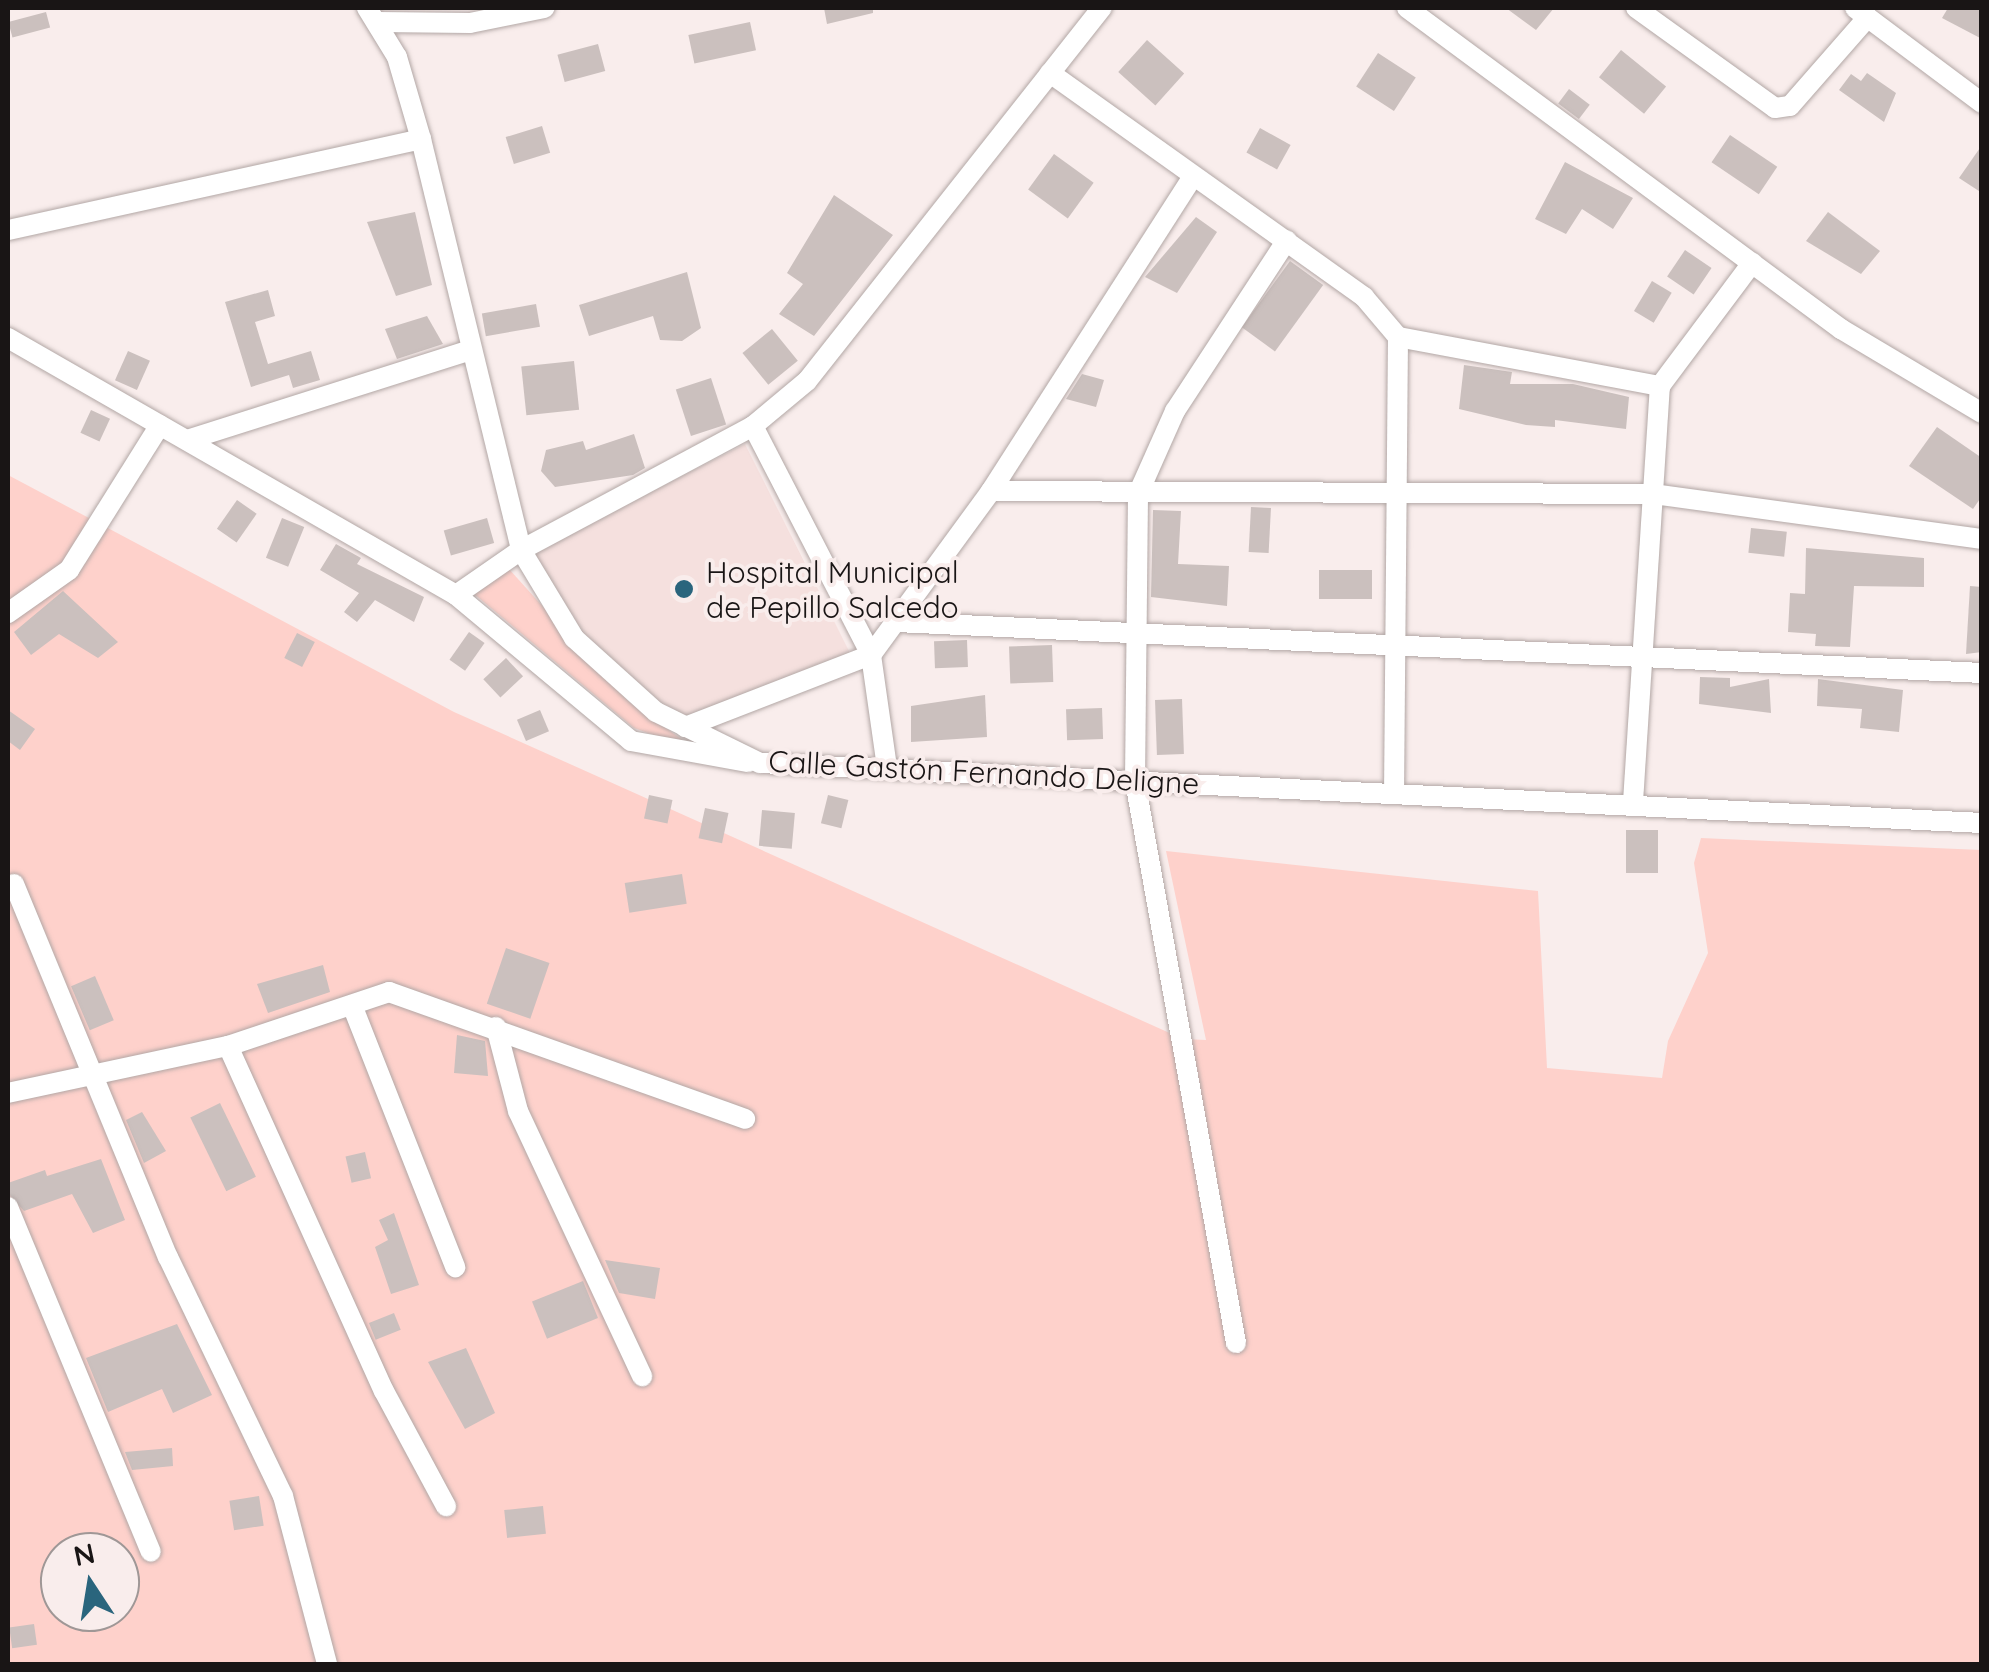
<!DOCTYPE html>
<meta charset="utf-8">
<style>
body{margin:0}
#map{position:relative;width:1989px;height:1672px;overflow:hidden;background:#f9edec;font-family:Quicksand,sans-serif}
div>[style]{position:absolute}
[style*='--x']{left:calc(var(--x)*1px);top:calc(var(--y)*1px);width:calc(var(--w)*1px);rotate:calc(var(--a)*1deg)}
.built>*{inset:0;background:#f5e0de}
.green>*{inset:0;background:#fed1cb}
.building>*{inset:0;background:#cbc0be;transform-origin:0 0}
.roads{filter:drop-shadow(0 0 2px #b2a7a5) drop-shadow(0 0 2px #b2a7a5)}
.minor>*{height:20px;margin:-10px;padding:0 10px;transform-origin:10px;border-radius:10px;background:#fff}
.dots>*{width:28px;height:28px;translate:-50% -50%;box-sizing:border-box;border:5px solid #f9edec;border-radius:50%}
span{translate:-50% -50%;white-space:nowrap;text-align:center;line-height:1.15;-webkit-text-stroke:8px #f9edec;paint-order:stroke}
.poi-label{font-size:30px;color:#191515}
.left{translate:0 -50%;text-align:left}
.street-label{font-size:30px;color:#191515}
.frame{position:absolute;inset:0;border:10px solid #191515;pointer-events:none}
.north{position:absolute;left:40px;top:1532px;width:100px;height:100px;box-sizing:border-box;background:#f9edec;border:2px solid #9f9796;border-radius:50%;rotate:348deg;font-size:28px;font-weight:700;line-height:40px;text-align:center;color:#191515}
.north::after{content:'';display:block;margin:auto;width:35px;height:45px;background:#2a657d;clip-path:polygon(50% 0,100% 100%,50% 72%,0 100%)}
</style>
<div id="map">
<div class="built">
<i style="clip-path:polygon(745px 444px,850px 653px,689px 716px,670px 715px,584px 640px,535px 561px,539px 549px)"></i>
</div>
<div class="green">
<i style="clip-path:polygon(evenodd,8px 475px,454px 712px,1183px 1039px,1206px 1040px,1166px 851px,1538px 891px,1547px 1068px,1662px 1078px,1668px 1041px,1708px 953px,1694px 863px,1701px 838px,1981px 850px,1981px 1664px,8px 1664px,8px 475px,60px 1552px,120px 1552px,120px 1612px,60px 1612px,60px 1552px)"></i>
<i style="clip-path:polygon(509px 569px,628px 701px,698px 751px,634px 728px,473px 593px)"></i>
</div>
<div class="building">
<i style="clip-path:polygon(824px 8px,873px 8px,873px 13px,827px 24px)"></i>
<i style="clip-path:polygon(1506px 8px,1554px 8px,1536px 30px)"></i>
<i style="clip-path:polygon(1948px 8px,1982px 8px,1982px 39px,1942px 18px)"></i>
<i style="left:46px;top:12px;width:16px;height:39px;rotate:75deg"></i>
<i style="left:750px;top:22px;width:29px;height:63px;rotate:78deg"></i>
<i style="left:1147px;top:40px;width:50px;height:43px;rotate:42deg"></i>
<i style="left:598px;top:44px;width:28px;height:42px;rotate:75deg"></i>
<i style="left:1621px;top:50px;width:58px;height:35px;rotate:39deg"></i>
<i style="left:1378px;top:53px;width:45px;height:40px;rotate:33deg"></i>
<i style="clip-path:polygon(1867px 73px,1896px 93px,1884px 122px,1839px 90px,1851px 74px,1861px 81px)"></i>
<i style="left:1569px;top:89px;width:26px;height:18px;rotate:37deg"></i>
<i style="left:542px;top:126px;width:28px;height:38px;rotate:73deg"></i>
<i style="left:1260px;top:128px;width:35px;height:28px;rotate:29deg"></i>
<i style="left:1730px;top:135px;width:57px;height:33px;rotate:34deg"></i>
<i style="clip-path:polygon(1982px 145px,1982px 193px,1959px 178px)"></i>
<i style="left:1054px;top:154px;width:49px;height:44px;rotate:36deg"></i>
<i style="clip-path:polygon(1565px 162px,1633px 198px,1613px 229px,1582px 209px,1566px 234px,1535px 219px)"></i>
<i style="clip-path:polygon(834px 195px,893px 235px,814px 336px,779px 314px,803px 284px,787px 273px)"></i>
<i style="clip-path:polygon(415px 212px,432px 285px,396px 296px,367px 222px)"></i>
<i style="clip-path:polygon(1828px 212px,1880px 251px,1861px 274px,1806px 241px)"></i>
<i style="clip-path:polygon(1196px 217px,1217px 232px,1177px 293px,1145px 277px)"></i>
<i style="left:1685px;top:250px;width:32px;height:32px;rotate:34deg"></i>
<i style="left:1290px;top:261px;width:41px;height:82px;rotate:36deg"></i>
<i style="clip-path:polygon(687px 272px,701px 328px,682px 341px,660px 340px,653px 316px,589px 336px,579px 305px)"></i>
<i style="left:1652px;top:281px;width:23px;height:35px;rotate:31deg"></i>
<i style="clip-path:polygon(268px 290px,275px 316px,255px 322px,268px 364px,311px 351px,320px 380px,293px 388px,289px 375px,251px 387px,225px 302px)"></i>
<i style="left:536px;top:304px;width:23px;height:55px;rotate:80deg"></i>
<i style="clip-path:polygon(427px 316px,443px 344px,397px 359px,385px 329px)"></i>
<i style="left:772px;top:329px;width:41px;height:38px;rotate:51deg"></i>
<i style="left:128px;top:351px;width:24px;height:32px;rotate:24deg"></i>
<i style="left:574px;top:361px;width:49px;height:53px;rotate:84deg"></i>
<i style="clip-path:polygon(1464px 365px,1512px 372px,1510px 384px,1573px 384px,1629px 397px,1626px 429px,1555px 420px,1555px 427px,1526px 425px,1459px 409px)"></i>
<i style="clip-path:polygon(1082px 374px,1104px 380px,1096px 407px,1066px 399px)"></i>
<i style="left:711px;top:378px;width:49px;height:37px;rotate:72deg"></i>
<i style="left:91px;top:410px;width:21px;height:25px;rotate:25deg"></i>
<i style="clip-path:polygon(1937px 427px,1982px 458px,1982px 496px,1973px 509px,1909px 466px)"></i>
<i style="clip-path:polygon(634px 434px,645px 468px,633px 475px,555px 487px,541px 471px,546px 450px,583px 441px,586px 450px)"></i>
<i style="left:237px;top:500px;width:24px;height:35px;rotate:35deg"></i>
<i style="left:1251px;top:507px;width:20px;height:45px;rotate:3deg"></i>
<i style="clip-path:polygon(1153px 510px,1181px 511px,1178px 564px,1229px 566px,1227px 606px,1151px 597px)"></i>
<i style="left:282px;top:518px;width:24px;height:43px;rotate:22deg"></i>
<i style="left:487px;top:518px;width:26px;height:45px;rotate:74deg"></i>
<i style="left:1751px;top:528px;width:36px;height:25px;rotate:6deg"></i>
<i style="clip-path:polygon(336px 544px,361px 558px,357px 564px,424px 597px,414px 622px,375px 600px,357px 622px,344px 612px,359px 593px,320px 570px)"></i>
<i style="clip-path:polygon(1806px 548px,1924px 558px,1924px 587px,1854px 586px,1850px 647px,1815px 646px,1816px 634px,1788px 632px,1790px 593px,1805px 594px)"></i>
<i style="left:1319px;top:570px;width:53px;height:29px"></i>
<i style="clip-path:polygon(1970px 586px,1982px 587px,1982px 652px,1966px 654px)"></i>
<i style="clip-path:polygon(63px 591px,118px 642px,98px 658px,59px 634px,31px 655px,14px 632px)"></i>
<i style="left:469px;top:632px;width:19px;height:34px;rotate:35deg"></i>
<i style="left:297px;top:633px;width:20px;height:28px;rotate:27deg"></i>
<i style="left:967px;top:640px;width:27px;height:33px;rotate:88deg"></i>
<i style="left:1052px;top:645px;width:37px;height:43px;rotate:88deg"></i>
<i style="left:506px;top:658px;width:25px;height:31px;rotate:47deg"></i>
<i style="clip-path:polygon(1700px 677px,1730px 678px,1730px 687px,1769px 679px,1771px 713px,1699px 704px)"></i>
<i style="clip-path:polygon(1818px 679px,1903px 690px,1899px 732px,1860px 728px,1862px 709px,1817px 706px)"></i>
<i style="clip-path:polygon(985px 695px,987px 737px,911px 742px,911px 706px)"></i>
<i style="left:1182px;top:699px;width:55px;height:27px;rotate:88deg"></i>
<i style="left:1102px;top:708px;width:31px;height:36px;rotate:88deg"></i>
<i style="clip-path:polygon(8px 710px,35px 729px,20px 750px,8px 741px)"></i>
<i style="left:540px;top:710px;width:23px;height:25px;rotate:67deg"></i>
<i style="left:649px;top:795px;width:24px;height:24px;rotate:12deg"></i>
<i style="left:828px;top:795px;width:21px;height:29px;rotate:14deg"></i>
<i style="left:705px;top:808px;width:24px;height:31px;rotate:12deg"></i>
<i style="left:762px;top:810px;width:33px;height:36px;rotate:5deg"></i>
<i style="left:1626px;top:830px;width:32px;height:43px"></i>
<i style="left:682px;top:874px;width:30px;height:58px;rotate:81deg"></i>
<i style="left:506px;top:948px;width:46px;height:59px;rotate:19deg"></i>
<i style="clip-path:polygon(323px 965px,330px 992px,268px 1013px,257px 984px)"></i>
<i style="left:95px;top:976px;width:48px;height:26px;rotate:67deg"></i>
<i style="clip-path:polygon(457px 1035px,485px 1041px,488px 1076px,454px 1073px)"></i>
<i style="left:220px;top:1103px;width:82px;height:33px;rotate:64deg"></i>
<i style="clip-path:polygon(142px 1112px,166px 1151px,144px 1163px,126px 1120px)"></i>
<i style="left:365px;top:1152px;width:27px;height:20px;rotate:77deg"></i>
<i style="clip-path:polygon(101px 1159px,125px 1220px,93px 1233px,72px 1194px,24px 1211px,8px 1193px,8px 1183px,45px 1170px,47px 1176px)"></i>
<i style="clip-path:polygon(394px 1213px,419px 1285px,391px 1294px,375px 1247px,388px 1240px,379px 1220px)"></i>
<i style="clip-path:polygon(605px 1260px,660px 1268px,655px 1299px,619px 1293px)"></i>
<i style="left:583px;top:1281px;width:40px;height:55px;rotate:68deg"></i>
<i style="left:394px;top:1313px;width:18px;height:27px;rotate:68deg"></i>
<i style="clip-path:polygon(177px 1324px,212px 1395px,173px 1413px,162px 1389px,108px 1412px,86px 1358px)"></i>
<i style="clip-path:polygon(466px 1348px,495px 1413px,465px 1429px,428px 1362px)"></i>
<i style="clip-path:polygon(172px 1448px,173px 1466px,132px 1470px,125px 1452px)"></i>
<i style="left:259px;top:1496px;width:30px;height:30px;rotate:81deg"></i>
<i style="left:543px;top:1506px;width:28px;height:39px;rotate:84deg"></i>
<i style="left:34px;top:1624px;width:21px;height:25px;rotate:82deg"></i>
</div>
<div class="roads">
<div class="minor">
<i style="--x:367;--y:8;--w:57;--a:58.5"></i>
<i style="--x:397;--y:57;--w:85;--a:73.7"></i>
<i style="--x:421;--y:139;--w:423;--a:76.3"></i>
<i style="--x:521;--y:550;--w:103;--a:58.9"></i>
<i style="--x:574;--y:638;--w:110;--a:42.1"></i>
<i style="--x:656;--y:712;--w:116;--a:26.1"></i>
<i style="--x:760;--y:763;--w:1223;--a:2.81"></i>
<i style="--x:1407;--y:8;--w:540;--a:36.49"></i>
<i style="--x:1841;--y:329;--w:164;--a:30.8"></i>
<i style="--x:1636;--y:8;--w:171;--a:35.7"></i>
<i style="--x:1775;--y:108;--w:15;--a:-8"></i>
<i style="--x:1790;--y:106;--w:118;--a:-48.8"></i>
<i style="--x:1855;--y:8;--w:159;--a:36.8"></i>
<i style="--x:378;--y:22;--w:92;--a:0.6"></i>
<i style="--x:470;--y:23;--w:76;--a:-11.5"></i>
<i style="--x:1050;--y:73;--w:386;--a:35.5"></i>
<i style="--x:1364;--y:297;--w:52;--a:49.6"></i>
<i style="--x:1398;--y:337;--w:454;--a:90.5"></i>
<i style="--x:8;--y:230;--w:423;--a:-12.4"></i>
<i style="--x:1398;--y:337;--w:267;--a:10.6"></i>
<i style="--x:8;--y:338;--w:516;--a:29.84"></i>
<i style="--x:456;--y:595;--w:228;--a:39.8"></i>
<i style="--x:631;--y:741;--w:119;--a:10.2"></i>
<i style="--x:753;--y:426;--w:258;--a:62.7"></i>
<i style="--x:871;--y:655;--w:113;--a:81.9"></i>
<i style="--x:187;--y:440;--w:298;--a:-17.6"></i>
<i style="--x:991;--y:491;--w:662;--a:0.26"></i>
<i style="--x:1653;--y:494;--w:332;--a:7.8"></i>
<i style="--x:456;--y:595;--w:79;--a:-34.7"></i>
<i style="--x:521;--y:550;--w:263;--a:-28.1"></i>
<i style="--x:753;--y:426;--w:70;--a:-39.8"></i>
<i style="--x:807;--y:381;--w:476;--a:-51.7"></i>
<i style="--x:8;--y:613;--w:75;--a:-35.2"></i>
<i style="--x:69;--y:570;--w:171;--a:-57.9"></i>
<i style="--x:897;--y:622;--w:1086;--a:2.69"></i>
<i style="--x:685;--y:727;--w:199;--a:-21.2"></i>
<i style="--x:871;--y:655;--w:203;--a:-53.8"></i>
<i style="--x:991;--y:491;--w:372;--a:-57.3"></i>
<i style="--x:1633;--y:802;--w:417;--a:-86.3"></i>
<i style="--x:1660;--y:386;--w:154;--a:-53.2"></i>
<i style="--x:14;--y:884;--w:404;--a:67.6"></i>
<i style="--x:168;--y:1257;--w:265;--a:64.3"></i>
<i style="--x:283;--y:1496;--w:174;--a:75.3"></i>
<i style="--x:352;--y:1005;--w:282;--a:68.5"></i>
<i style="--x:496;--y:1027;--w:87;--a:75.3"></i>
<i style="--x:518;--y:1111;--w:293;--a:64.9"></i>
<i style="--x:228;--y:1046;--w:379;--a:65.7"></i>
<i style="--x:384;--y:1391;--w:131;--a:61.7"></i>
<i style="--x:8;--y:1093;--w:225;--a:-12.1"></i>
<i style="--x:228;--y:1046;--w:170;--a:-18.5"></i>
<i style="--x:389;--y:992;--w:378;--a:19.6"></i>
<i style="--x:8;--y:1207;--w:373;--a:67.5"></i>
<i style="--x:1236;--y:1343;--w:571;--a:-100.19"></i>
<i style="--x:1135;--y:781;--w:287;--a:-89.4"></i>
<i style="--x:1138;--y:494;--w:91;--a:-66"></i>
<i style="--x:1175;--y:411;--w:204;--a:-56.8"></i>
</div>
</div>
<div class="dots">
<i style="left:684px;top:589px;background:#2a657d"></i>
</div>
<div class="poi-label">
<span class="left" style="left:706px;top:589px">Hospital Municipal<br>de Pepillo Salcedo</span>
</div>
<div class="street-label">
<span style="left:984px;top:772px;rotate:3deg">Calle Gastón Fernando Deligne</span>
</div>
<div class="frame"></div>
<div class="north">N</div>
</div>
